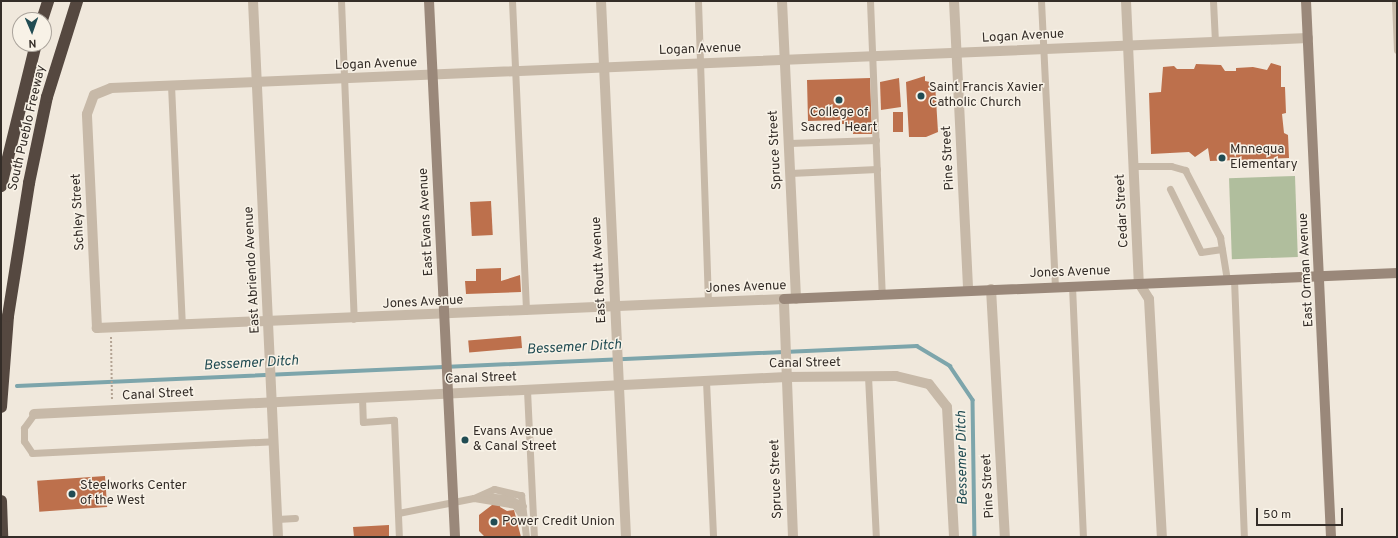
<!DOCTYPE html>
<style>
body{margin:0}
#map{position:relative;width:1398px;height:538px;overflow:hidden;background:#f0e8dc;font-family:Overpass,sans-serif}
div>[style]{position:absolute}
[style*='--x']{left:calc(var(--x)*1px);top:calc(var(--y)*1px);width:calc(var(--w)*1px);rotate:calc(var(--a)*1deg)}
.green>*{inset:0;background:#b0be9d;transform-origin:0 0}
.stream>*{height:3.5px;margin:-1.75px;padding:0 1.75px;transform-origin:1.75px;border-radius:1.75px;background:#7da5ab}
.building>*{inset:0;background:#bd704c;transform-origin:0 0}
.path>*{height:2px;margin-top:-1px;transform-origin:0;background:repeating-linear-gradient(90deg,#b3a393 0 2px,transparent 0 4px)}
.lane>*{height:7px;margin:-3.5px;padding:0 3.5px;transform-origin:3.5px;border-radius:3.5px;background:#c7b9a8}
.street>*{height:10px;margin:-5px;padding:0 5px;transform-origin:5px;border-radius:5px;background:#c7b9a8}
.secondary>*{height:10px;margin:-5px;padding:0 5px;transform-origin:5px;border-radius:5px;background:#9a887a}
.highway>*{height:12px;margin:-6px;padding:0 6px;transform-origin:6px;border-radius:6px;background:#554840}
.dots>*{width:11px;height:11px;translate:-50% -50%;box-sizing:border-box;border:2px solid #f8f2e7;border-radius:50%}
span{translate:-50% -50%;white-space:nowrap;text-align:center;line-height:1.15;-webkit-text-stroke:3px #f8f2e7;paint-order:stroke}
.street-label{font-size:13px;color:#342d28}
.poi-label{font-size:13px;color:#342d28}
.left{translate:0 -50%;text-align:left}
.water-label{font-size:14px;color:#214c53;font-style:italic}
.frame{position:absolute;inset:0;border:2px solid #342d28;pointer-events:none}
.north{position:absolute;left:12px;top:12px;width:40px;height:40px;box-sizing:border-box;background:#f8f2e7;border:1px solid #aaa39b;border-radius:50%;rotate:178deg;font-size:11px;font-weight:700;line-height:16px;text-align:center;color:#342d28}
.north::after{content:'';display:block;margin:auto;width:14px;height:18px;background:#214c53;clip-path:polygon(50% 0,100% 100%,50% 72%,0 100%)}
.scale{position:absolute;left:1256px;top:508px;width:87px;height:18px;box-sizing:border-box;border:2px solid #342d28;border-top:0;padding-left:5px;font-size:12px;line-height:14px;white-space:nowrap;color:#342d28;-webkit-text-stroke:3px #f8f2e7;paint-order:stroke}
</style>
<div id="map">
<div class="green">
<i style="left:1295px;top:176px;width:81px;height:66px;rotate:88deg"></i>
</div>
<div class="stream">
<i style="--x:17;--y:386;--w:901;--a:-2.54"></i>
<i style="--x:917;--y:346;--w:39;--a:31"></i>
<i style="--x:950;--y:366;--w:41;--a:55.9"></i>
<i style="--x:973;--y:400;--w:137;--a:89.2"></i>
</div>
<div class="building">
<i style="clip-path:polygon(1271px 63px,1281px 66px,1281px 87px,1285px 87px,1286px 113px,1282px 114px,1284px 133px,1288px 135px,1289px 158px,1210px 161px,1208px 148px,1195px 157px,1189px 152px,1151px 154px,1149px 93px,1161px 92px,1163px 67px,1174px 66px,1177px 69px,1194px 69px,1196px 64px,1221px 65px,1225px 71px,1236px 71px,1236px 68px,1253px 67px,1267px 70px)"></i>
<i style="clip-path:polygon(925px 76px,925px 81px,935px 83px,938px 132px,926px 137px,909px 137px,906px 82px)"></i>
<i style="clip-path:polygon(870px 78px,872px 134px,853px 134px,853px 124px,842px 124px,842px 120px,808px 121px,807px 80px)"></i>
<i style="clip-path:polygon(899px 78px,901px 107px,881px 110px,880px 82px)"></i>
<i style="left:893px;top:112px;width:10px;height:20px"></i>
<i style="left:491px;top:201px;width:34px;height:21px;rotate:87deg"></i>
<i style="clip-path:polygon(501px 268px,501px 281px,520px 275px,521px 292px,466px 294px,465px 281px,476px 281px,476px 269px)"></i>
<i style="left:521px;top:336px;width:12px;height:53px;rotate:85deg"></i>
<i style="left:105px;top:476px;width:31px;height:68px;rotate:86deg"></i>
<i style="clip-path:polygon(493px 495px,501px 497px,500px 507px,507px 511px,514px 510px,521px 537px,485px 537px,479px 531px,479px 515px,492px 505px)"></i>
<i style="clip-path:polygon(389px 525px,389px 537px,354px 537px,353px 527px)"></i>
</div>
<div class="path">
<i style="--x:111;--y:337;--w:63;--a:89.1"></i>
</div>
<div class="lane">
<i style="--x:341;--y:1;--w:318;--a:87.7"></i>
<i style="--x:512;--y:1;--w:310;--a:87.4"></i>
<i style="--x:698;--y:1;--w:301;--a:88.1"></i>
<i style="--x:870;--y:1;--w:293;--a:87.7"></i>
<i style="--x:1041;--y:1;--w:286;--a:87.2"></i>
<i style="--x:1213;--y:1;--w:41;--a:87.2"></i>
<i style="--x:1395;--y:1;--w:49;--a:87.7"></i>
<i style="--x:171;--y:85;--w:240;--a:87.4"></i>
<i style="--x:789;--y:143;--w:87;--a:-2"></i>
<i style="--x:1133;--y:166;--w:38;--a:0"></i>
<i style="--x:1171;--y:166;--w:15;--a:16"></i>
<i style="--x:1185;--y:170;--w:76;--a:62.4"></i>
<i style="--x:1220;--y:237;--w:44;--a:80.8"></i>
<i style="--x:790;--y:173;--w:87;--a:-2.6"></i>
<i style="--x:1170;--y:189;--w:70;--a:63.8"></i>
<i style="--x:1201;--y:252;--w:21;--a:-8"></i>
<i style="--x:1234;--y:279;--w:258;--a:87.8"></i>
<i style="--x:1072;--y:286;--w:251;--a:87.5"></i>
<i style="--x:868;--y:376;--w:161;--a:87.2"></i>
<i style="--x:706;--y:381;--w:156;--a:87.4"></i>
<i style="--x:527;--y:390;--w:147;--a:87.3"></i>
<i style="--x:362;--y:397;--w:25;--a:88"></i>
<i style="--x:363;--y:422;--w:31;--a:-4"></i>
<i style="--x:394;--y:420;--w:117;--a:87.6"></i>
<i style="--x:34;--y:414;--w:17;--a:126"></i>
<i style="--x:24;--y:428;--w:13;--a:90"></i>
<i style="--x:24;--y:441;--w:14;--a:56"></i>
<i style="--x:32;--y:453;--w:242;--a:-2.8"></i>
<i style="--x:480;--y:496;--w:29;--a:4"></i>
<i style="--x:509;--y:498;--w:16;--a:30"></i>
<i style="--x:474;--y:498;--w:22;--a:-24"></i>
<i style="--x:494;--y:489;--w:28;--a:13"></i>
<i style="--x:521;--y:495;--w:42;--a:83.2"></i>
<i style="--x:398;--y:513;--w:77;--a:-11.2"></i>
<i style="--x:474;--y:498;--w:42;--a:9.7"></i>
<i style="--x:515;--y:505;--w:19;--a:58"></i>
<i style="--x:277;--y:519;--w:18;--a:-3"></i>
</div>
<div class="street">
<i style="--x:253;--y:1;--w:537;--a:87.33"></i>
<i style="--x:601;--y:1;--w:537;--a:87.33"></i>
<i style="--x:782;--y:1;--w:298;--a:87.3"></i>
<i style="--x:954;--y:1;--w:289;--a:87.2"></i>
<i style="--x:1126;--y:1;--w:282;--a:87.4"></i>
<i style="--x:1139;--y:283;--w:19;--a:58"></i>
<i style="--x:1149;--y:299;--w:238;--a:86.9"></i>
<i style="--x:991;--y:289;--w:248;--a:86.8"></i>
<i style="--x:34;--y:414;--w:753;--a:-2.82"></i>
<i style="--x:786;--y:377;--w:110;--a:-0.5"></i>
<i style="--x:896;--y:376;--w:34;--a:14"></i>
<i style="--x:929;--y:384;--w:29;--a:52"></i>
<i style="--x:947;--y:407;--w:130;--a:86.9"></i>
<i style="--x:793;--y:537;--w:238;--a:-92.2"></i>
<i style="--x:784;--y:299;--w:688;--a:177.58"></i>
<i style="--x:97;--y:328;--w:214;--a:-92.7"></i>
<i style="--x:87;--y:114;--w:20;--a:-70"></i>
<i style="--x:94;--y:95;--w:18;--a:-22"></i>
<i style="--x:111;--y:88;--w:1198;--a:-2.39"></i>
</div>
<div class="secondary">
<i style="--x:429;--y:1;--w:537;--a:87.22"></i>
<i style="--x:1306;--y:1;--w:537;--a:87.33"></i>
<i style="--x:784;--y:299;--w:614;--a:-2.43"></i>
</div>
<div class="highway">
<i style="--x:42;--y:20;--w:20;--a:-72"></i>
<i style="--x:1;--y:186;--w:146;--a:-76.2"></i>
<i style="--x:1;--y:407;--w:91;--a:-85.6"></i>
<i style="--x:8;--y:316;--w:135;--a:-81"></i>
<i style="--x:29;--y:183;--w:88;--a:-78.2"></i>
<i style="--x:47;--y:97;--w:101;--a:-72.6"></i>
<i style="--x:1;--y:501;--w:36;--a:88"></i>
</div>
<div class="dots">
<i style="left:921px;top:96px;background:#214c53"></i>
<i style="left:839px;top:100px;background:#214c53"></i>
<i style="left:1222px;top:158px;background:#214c53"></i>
<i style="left:465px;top:440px;background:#214c53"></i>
<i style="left:72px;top:494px;background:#214c53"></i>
<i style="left:494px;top:522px;background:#214c53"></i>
</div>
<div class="street-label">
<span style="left:1023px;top:37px;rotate:-3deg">Logan Avenue</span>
<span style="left:700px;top:50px;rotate:-2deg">Logan Avenue</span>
<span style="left:376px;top:65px;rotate:-2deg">Logan Avenue</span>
<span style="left:28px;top:128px;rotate:-77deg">South Pueblo Freeway</span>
<span style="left:776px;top:150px;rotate:-93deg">Spruce Street</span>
<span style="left:949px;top:158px;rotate:-93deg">Pine Street</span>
<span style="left:1123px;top:211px;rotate:-93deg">Cedar Street</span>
<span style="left:79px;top:212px;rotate:-93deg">Schley Street</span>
<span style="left:427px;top:222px;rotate:-93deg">East Evans Avenue</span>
<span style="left:253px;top:270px;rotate:-93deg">East Abriendo Avenue</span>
<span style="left:600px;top:270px;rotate:-93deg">East Routt Avenue</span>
<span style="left:1307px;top:270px;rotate:-93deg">East Orman Avenue</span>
<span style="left:1070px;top:273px;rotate:-2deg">Jones Avenue</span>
<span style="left:746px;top:288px;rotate:-2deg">Jones Avenue</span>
<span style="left:423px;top:303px;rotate:-3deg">Jones Avenue</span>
<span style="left:805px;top:364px;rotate:-1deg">Canal Street</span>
<span style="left:481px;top:379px;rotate:-2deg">Canal Street</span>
<span style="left:158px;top:395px;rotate:-3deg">Canal Street</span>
<span style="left:777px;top:479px;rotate:-92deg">Spruce Street</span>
<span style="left:989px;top:486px;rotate:-93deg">Pine Street</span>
</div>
<div class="poi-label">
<span class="left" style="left:929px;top:96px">Saint Francis Xavier<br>Catholic Church</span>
<span style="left:839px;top:121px">College of<br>Sacred Heart</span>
<span class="left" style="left:1230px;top:158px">Mnnequa<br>Elementary</span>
<span class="left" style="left:473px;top:440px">Evans Avenue<br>&amp; Canal Street</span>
<span class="left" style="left:80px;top:494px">Steelworks Center<br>of the West</span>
<span class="left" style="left:502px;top:522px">Power Credit Union</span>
</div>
<div class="water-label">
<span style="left:574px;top:348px;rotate:-3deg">Bessemer Ditch</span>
<span style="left:251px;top:364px;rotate:-3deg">Bessemer Ditch</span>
<span style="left:963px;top:458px;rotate:-91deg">Bessemer Ditch</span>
</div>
<div class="frame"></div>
<div class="north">N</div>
<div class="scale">50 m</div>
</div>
